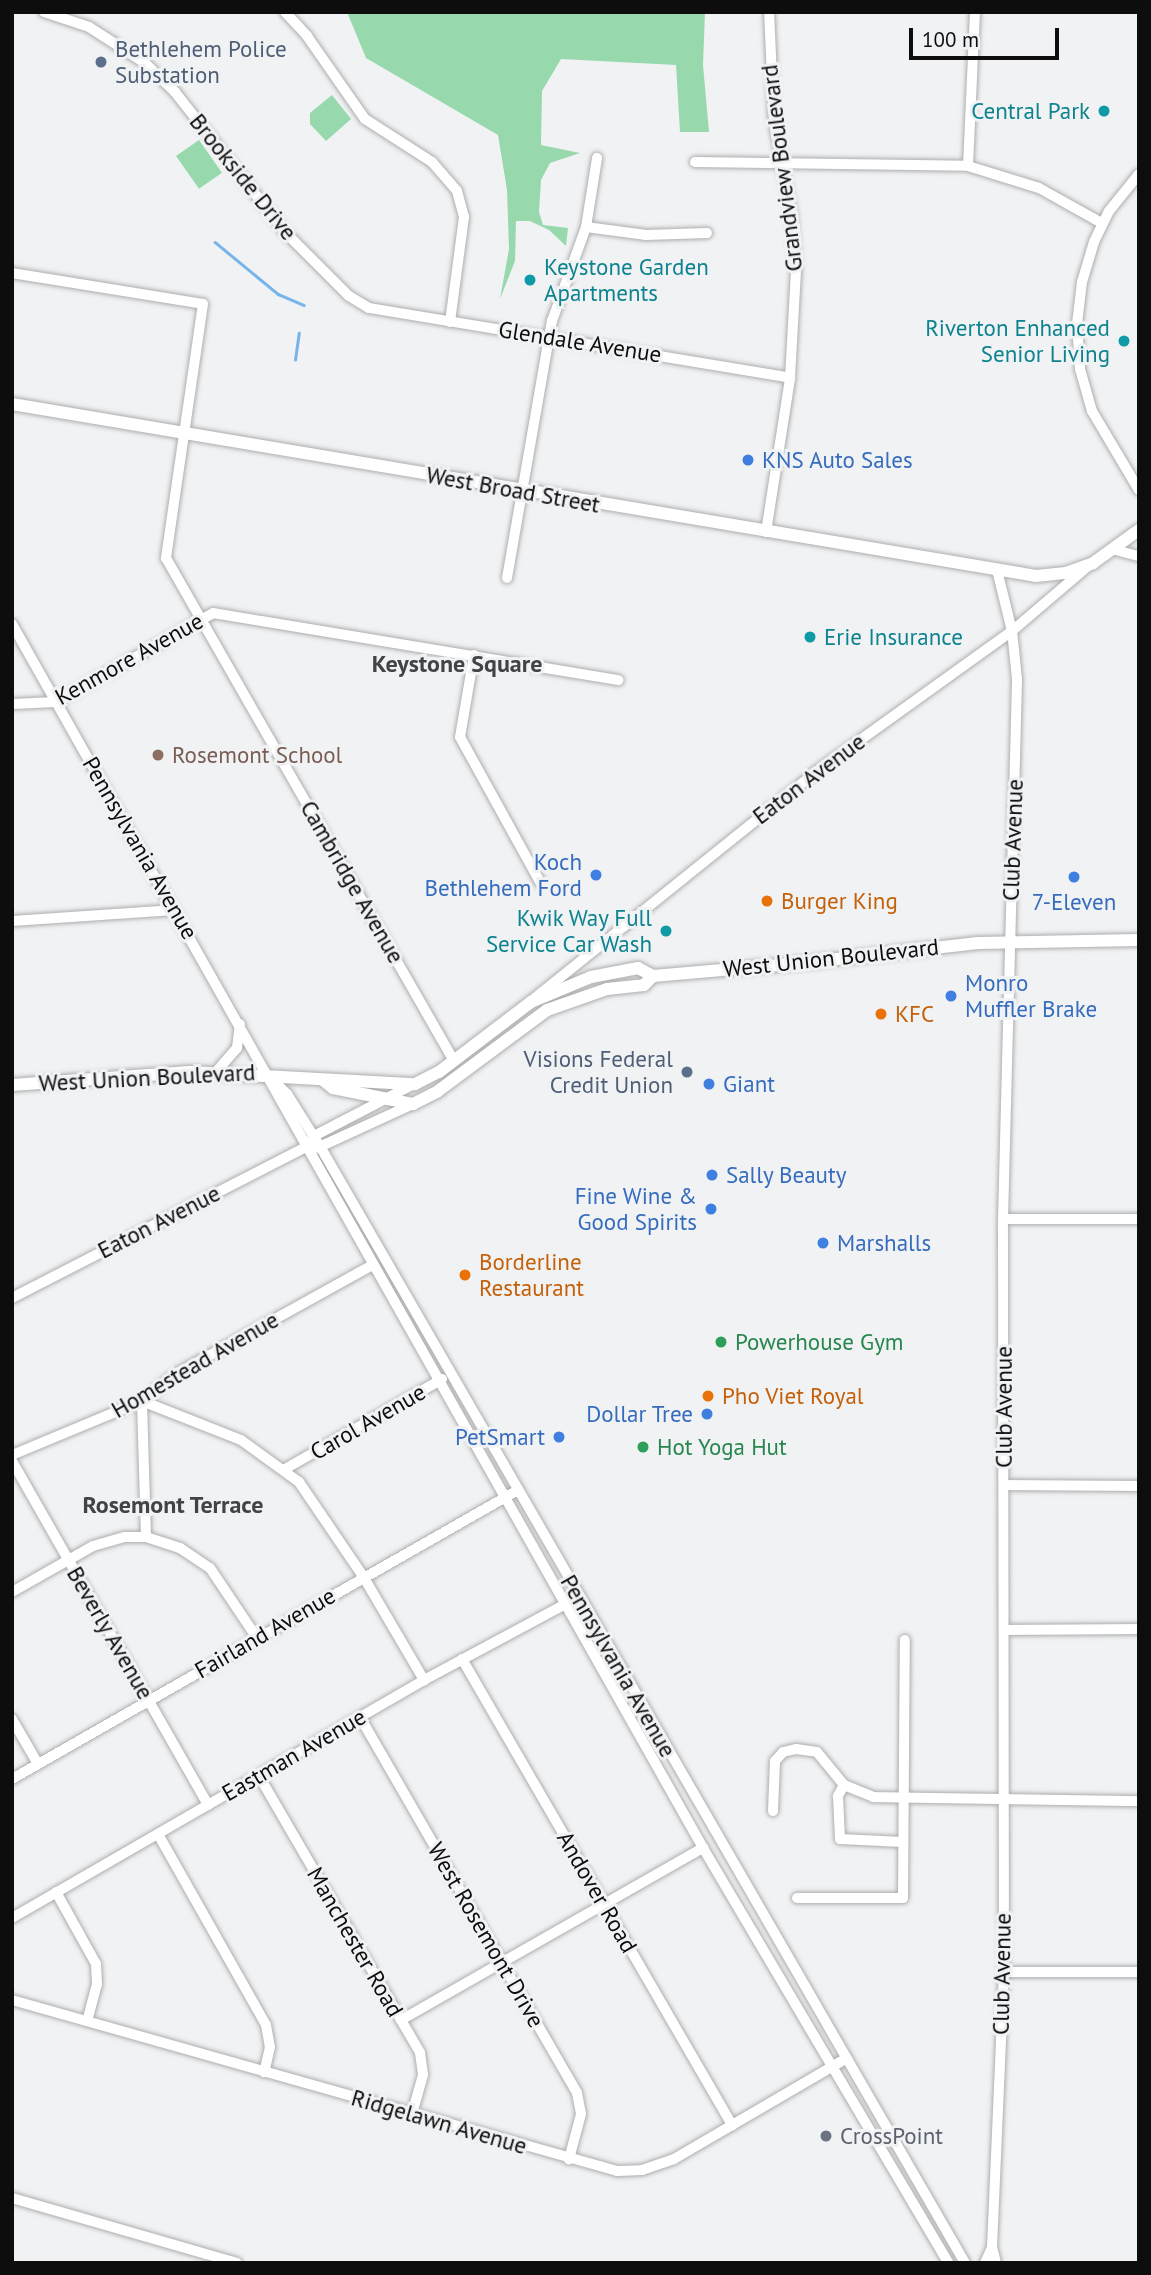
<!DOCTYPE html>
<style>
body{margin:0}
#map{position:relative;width:1151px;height:2275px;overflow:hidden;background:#f1f2f4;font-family:"PT Sans",sans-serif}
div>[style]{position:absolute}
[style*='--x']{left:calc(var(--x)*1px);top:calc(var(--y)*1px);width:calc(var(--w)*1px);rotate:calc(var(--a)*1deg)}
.green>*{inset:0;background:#97d9ad;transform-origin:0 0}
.stream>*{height:2.5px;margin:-1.25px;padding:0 1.25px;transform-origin:1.25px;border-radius:1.25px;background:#76b4ea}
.roads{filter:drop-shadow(0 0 2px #adaeaf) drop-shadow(0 0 2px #adaeaf)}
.minor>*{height:10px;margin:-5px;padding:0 5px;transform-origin:5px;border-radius:5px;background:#fff}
.major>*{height:12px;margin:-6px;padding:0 6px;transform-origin:6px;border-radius:6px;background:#fff}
.dots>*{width:19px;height:19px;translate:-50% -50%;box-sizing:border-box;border:4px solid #f1f2f4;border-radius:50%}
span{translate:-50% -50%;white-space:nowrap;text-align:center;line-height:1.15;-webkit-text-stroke:6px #f1f2f4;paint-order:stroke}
.service-label{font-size:23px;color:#4e5e75}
.left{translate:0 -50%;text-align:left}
.right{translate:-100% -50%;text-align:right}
.culture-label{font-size:23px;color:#0d838f}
.street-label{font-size:23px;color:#0d0d0e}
.shop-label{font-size:23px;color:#366cbe}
.education-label{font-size:23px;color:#785e54}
.food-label{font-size:23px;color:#c56008}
.leisure-label{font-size:23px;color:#27864d}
.worship-label{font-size:23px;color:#5b616d}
.neighbourhood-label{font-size:24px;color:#424344;font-weight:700}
.frame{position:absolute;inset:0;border:14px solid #0d0d0e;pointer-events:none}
.scale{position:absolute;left:909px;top:28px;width:150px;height:32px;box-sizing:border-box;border:4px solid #0d0d0e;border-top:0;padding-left:9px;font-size:21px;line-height:24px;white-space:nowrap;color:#0d0d0e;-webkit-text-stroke:5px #f1f2f4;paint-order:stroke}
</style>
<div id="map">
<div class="green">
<i style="clip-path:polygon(347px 12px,705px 12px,703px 65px,709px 132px,680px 132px,676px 65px,561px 59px,542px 91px,541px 145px,580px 153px,550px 163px,541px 180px,539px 212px,543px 225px,568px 228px,566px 246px,549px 230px,530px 221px,516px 221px,515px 261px,500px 299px,509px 249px,507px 190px,498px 135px,366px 58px)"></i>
<i style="clip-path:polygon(332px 95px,351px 119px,326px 141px,310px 124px,310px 113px)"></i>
<i style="left:199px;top:140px;width:40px;height:28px;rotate:55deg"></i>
</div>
<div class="stream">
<i style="--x:215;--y:242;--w:82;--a:39.5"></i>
<i style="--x:278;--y:294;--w:28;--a:23"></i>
<i style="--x:295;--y:360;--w:27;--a:-82"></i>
</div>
<div class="roads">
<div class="minor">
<i style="--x:44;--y:12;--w:47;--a:18.4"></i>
<i style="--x:89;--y:27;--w:67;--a:32.7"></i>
<i style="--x:145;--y:63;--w:42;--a:44"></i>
<i style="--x:175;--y:92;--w:179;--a:51.8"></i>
<i style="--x:286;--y:233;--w:89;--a:45"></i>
<i style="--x:349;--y:296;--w:23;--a:31"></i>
<i style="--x:369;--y:308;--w:427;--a:9.4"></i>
<i style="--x:285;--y:12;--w:33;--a:47"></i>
<i style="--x:307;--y:36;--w:101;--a:55.1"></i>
<i style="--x:365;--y:119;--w:80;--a:32.7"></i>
<i style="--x:432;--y:162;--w:38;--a:49"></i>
<i style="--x:457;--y:191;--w:27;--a:75"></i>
<i style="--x:464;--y:217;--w:106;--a:97.6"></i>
<i style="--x:695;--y:162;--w:273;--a:0.8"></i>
<i style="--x:968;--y:166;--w:74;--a:17.2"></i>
<i style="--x:1039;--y:188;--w:72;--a:29.1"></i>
<i style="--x:968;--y:166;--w:154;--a:-87.4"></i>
<i style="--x:1139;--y:174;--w:48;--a:129"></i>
<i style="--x:1109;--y:211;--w:34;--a:116"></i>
<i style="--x:1094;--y:242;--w:42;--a:106.7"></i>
<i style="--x:1082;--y:282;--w:42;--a:96.8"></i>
<i style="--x:1077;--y:324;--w:45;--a:86.2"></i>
<i style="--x:1080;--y:369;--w:44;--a:74.1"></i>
<i style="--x:1092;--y:411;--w:92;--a:59.3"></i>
<i style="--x:586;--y:227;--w:61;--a:7.6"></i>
<i style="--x:646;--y:235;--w:61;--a:-1.9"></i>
<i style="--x:12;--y:273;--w:193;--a:9.2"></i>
<i style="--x:203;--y:304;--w:257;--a:98.3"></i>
<i style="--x:166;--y:558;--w:580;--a:60.21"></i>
<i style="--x:766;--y:532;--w:156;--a:-81.1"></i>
<i style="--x:790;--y:378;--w:109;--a:-86.8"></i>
<i style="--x:796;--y:269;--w:53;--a:-94.3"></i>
<i style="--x:792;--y:216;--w:97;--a:-100.7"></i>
<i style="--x:774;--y:121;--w:109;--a:-92.6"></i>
<i style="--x:1112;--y:549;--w:28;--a:15"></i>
<i style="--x:507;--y:578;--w:261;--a:-80.1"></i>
<i style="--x:552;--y:321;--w:100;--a:-70.1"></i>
<i style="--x:586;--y:227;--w:70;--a:-80.9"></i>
<i style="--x:12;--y:624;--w:1406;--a:60.55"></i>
<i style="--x:703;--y:1848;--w:482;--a:59.4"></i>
<i style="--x:474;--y:655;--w:83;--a:99.7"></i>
<i style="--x:460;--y:737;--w:166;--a:61.1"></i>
<i style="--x:12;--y:704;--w:44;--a:-2.6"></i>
<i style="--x:56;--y:702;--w:180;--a:-29.5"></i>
<i style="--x:213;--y:613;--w:411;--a:9.4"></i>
<i style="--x:12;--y:921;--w:163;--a:-3.9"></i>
<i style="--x:531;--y:1001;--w:362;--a:-38.8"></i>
<i style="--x:813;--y:774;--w:245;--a:-35.7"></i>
<i style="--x:1012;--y:631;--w:99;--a:-40.5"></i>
<i style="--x:216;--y:1072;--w:32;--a:-49"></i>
<i style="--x:237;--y:1048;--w:24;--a:-83"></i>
<i style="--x:269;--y:1076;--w:25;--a:45"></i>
<i style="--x:287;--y:1094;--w:64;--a:57.8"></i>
<i style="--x:321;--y:1148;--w:1288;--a:59.99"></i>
<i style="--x:317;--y:1148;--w:106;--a:-24.6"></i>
<i style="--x:1003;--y:1219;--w:136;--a:0"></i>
<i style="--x:12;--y:1298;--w:331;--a:-27.2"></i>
<i style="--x:306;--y:1147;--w:14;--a:-54"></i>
<i style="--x:314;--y:1136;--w:113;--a:-27.5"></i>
<i style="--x:12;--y:1455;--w:141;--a:-22.6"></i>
<i style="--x:142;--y:1401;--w:43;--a:-38.5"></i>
<i style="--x:176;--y:1374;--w:225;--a:-29"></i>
<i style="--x:12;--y:1461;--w:396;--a:60.3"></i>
<i style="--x:285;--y:1469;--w:181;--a:-29.8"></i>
<i style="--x:1005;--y:1485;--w:134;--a:0.4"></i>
<i style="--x:146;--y:1537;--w:136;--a:-91.7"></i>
<i style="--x:142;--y:1401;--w:106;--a:21.5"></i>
<i style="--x:241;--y:1440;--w:72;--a:35.9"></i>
<i style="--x:299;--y:1482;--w:114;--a:55.8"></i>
<i style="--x:363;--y:1576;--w:121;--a:59.6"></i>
<i style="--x:12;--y:1592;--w:93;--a:-29.6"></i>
<i style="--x:93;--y:1546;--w:33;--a:-16"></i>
<i style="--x:125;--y:1537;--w:21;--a:0"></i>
<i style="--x:146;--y:1537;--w:36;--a:18"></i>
<i style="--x:180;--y:1548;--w:36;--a:34"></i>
<i style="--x:210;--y:1568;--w:84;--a:56.1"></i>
<i style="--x:1005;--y:1630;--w:134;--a:-0.4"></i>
<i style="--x:462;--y:1659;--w:539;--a:59.91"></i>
<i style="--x:360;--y:1717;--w:434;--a:60"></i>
<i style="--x:577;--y:2093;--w:21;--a:79"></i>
<i style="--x:581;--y:2114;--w:47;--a:104.9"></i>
<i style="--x:12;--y:1719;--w:52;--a:60"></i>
<i style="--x:259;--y:1776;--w:320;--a:59.8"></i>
<i style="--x:420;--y:2053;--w:22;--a:82"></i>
<i style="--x:423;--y:2075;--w:41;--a:105.8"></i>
<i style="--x:12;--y:1779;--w:583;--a:-29.73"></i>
<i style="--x:844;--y:1785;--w:13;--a:119"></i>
<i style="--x:838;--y:1796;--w:43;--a:87.3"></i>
<i style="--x:840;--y:1839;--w:63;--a:2.7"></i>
<i style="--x:773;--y:1811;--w:50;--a:-87.7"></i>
<i style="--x:775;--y:1761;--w:12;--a:-48"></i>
<i style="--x:783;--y:1752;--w:13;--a:-13"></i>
<i style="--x:796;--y:1749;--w:21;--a:8"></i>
<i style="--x:817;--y:1752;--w:43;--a:50.7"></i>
<i style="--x:844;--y:1785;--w:31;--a:22"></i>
<i style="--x:873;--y:1797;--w:266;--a:0.9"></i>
<i style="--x:158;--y:1834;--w:219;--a:60.5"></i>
<i style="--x:266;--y:2025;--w:22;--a:80"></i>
<i style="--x:270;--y:2047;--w:26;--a:103"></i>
<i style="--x:56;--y:1892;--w:82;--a:60.9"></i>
<i style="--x:96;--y:1964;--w:20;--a:87"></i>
<i style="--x:97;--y:1984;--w:38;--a:105"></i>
<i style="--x:797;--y:1898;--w:106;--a:0"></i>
<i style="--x:903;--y:1898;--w:258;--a:-89.6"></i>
<i style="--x:12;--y:1918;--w:476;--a:-30"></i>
<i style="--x:424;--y:1680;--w:176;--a:-28.2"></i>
<i style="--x:1004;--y:1972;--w:135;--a:0"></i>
<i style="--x:12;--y:2000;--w:629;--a:15.78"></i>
<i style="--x:617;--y:2171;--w:25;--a:-2"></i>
<i style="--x:642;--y:2170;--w:34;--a:-19"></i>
<i style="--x:674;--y:2159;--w:200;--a:-30.3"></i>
<i style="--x:401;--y:2020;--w:348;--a:-29.7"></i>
<i style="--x:12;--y:2198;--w:234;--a:16.1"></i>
<i style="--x:985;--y:2263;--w:17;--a:-66"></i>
<i style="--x:996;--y:2263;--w:16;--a:-104"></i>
<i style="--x:992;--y:2247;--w:275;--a:-87.5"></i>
<i style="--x:1004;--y:1972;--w:753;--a:-90.08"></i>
<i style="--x:1003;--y:1219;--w:540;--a:-88.51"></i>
<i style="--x:1017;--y:679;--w:48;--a:-95.9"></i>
<i style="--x:1012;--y:631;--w:63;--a:-103.8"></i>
</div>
<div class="major">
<i style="--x:12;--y:404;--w:1038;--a:9.53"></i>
<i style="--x:1036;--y:576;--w:30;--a:-6"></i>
<i style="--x:1066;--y:573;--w:29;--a:-20"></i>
<i style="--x:1093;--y:563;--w:57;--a:-35.7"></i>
<i style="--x:323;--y:1080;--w:13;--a:39"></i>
<i style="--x:333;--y:1088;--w:82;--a:11.3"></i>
<i style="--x:413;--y:1104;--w:28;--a:-27"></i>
<i style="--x:438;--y:1091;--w:136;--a:-36.6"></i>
<i style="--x:547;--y:1010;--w:64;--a:-19.3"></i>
<i style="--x:607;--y:989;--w:37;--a:-6"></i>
<i style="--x:644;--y:985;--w:13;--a:-45"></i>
<i style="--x:12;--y:1085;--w:178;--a:-4.2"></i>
<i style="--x:190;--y:1072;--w:225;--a:3.1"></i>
<i style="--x:415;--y:1084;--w:27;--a:-27"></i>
<i style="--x:439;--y:1072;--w:116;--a:-37.3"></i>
<i style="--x:531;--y:1002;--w:65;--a:-22.6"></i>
<i style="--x:591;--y:977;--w:48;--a:-10.8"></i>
<i style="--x:638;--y:968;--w:17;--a:28"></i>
<i style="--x:653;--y:976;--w:150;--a:-5"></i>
<i style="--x:802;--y:963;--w:177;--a:-6.5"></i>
<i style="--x:978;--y:943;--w:161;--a:-1.1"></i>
</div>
</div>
<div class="dots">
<i style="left:101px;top:62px;background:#5c6f8a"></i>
<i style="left:1104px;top:111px;background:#0f9aa8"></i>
<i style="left:530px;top:280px;background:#0f9aa8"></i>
<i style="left:1124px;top:341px;background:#0f9aa8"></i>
<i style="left:748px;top:460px;background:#3f7fe0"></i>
<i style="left:810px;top:637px;background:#0f9aa8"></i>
<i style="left:158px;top:755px;background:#8d6e63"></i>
<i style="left:596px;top:875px;background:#3f7fe0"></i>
<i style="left:1074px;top:877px;background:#3f7fe0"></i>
<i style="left:767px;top:901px;background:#e8710a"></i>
<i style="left:666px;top:931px;background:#0f9aa8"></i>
<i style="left:951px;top:996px;background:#3f7fe0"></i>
<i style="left:881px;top:1014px;background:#e8710a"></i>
<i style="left:687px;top:1072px;background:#5c6f8a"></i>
<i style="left:709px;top:1084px;background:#3f7fe0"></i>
<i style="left:712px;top:1175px;background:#3f7fe0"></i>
<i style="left:711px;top:1209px;background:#3f7fe0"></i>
<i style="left:823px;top:1243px;background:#3f7fe0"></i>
<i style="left:465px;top:1275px;background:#e8710a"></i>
<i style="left:721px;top:1342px;background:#2e9e5b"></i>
<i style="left:708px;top:1396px;background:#e8710a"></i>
<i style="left:707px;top:1414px;background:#3f7fe0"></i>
<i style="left:559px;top:1437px;background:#3f7fe0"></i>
<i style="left:643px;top:1447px;background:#2e9e5b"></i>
<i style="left:826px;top:2136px;background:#6b7280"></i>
</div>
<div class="service-label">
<span class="left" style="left:115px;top:62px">Bethlehem Police<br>Substation</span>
<span class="right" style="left:673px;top:1072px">Visions Federal<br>Credit Union</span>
</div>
<div class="culture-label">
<span class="right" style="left:1090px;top:111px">Central Park</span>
<span class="left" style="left:544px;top:280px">Keystone Garden<br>Apartments</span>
<span class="right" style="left:1110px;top:341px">Riverton Enhanced<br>Senior Living</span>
<span class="left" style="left:824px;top:637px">Erie Insurance</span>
<span class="right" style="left:652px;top:931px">Kwik Way Full<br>Service Car Wash</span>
</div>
<div class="street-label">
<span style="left:782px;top:168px;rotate:-97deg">Grandview Boulevard</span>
<span style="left:243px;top:177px;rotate:51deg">Brookside Drive</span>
<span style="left:580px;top:342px;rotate:9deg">Glendale Avenue</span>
<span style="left:513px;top:490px;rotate:10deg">West Broad Street</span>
<span style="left:129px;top:659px;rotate:-29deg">Kenmore Avenue</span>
<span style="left:809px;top:779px;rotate:-37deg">Eaton Avenue</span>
<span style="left:1013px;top:840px;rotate:-88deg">Club Avenue</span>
<span style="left:140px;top:848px;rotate:60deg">Pennsylvania Avenue</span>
<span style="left:352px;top:882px;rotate:60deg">Cambridge Avenue</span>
<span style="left:831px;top:958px;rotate:-6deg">West Union Boulevard</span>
<span style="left:147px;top:1078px;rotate:-3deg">West Union Boulevard</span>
<span style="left:159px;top:1222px;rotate:-27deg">Eaton Avenue</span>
<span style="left:195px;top:1365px;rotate:-30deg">Homestead Avenue</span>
<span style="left:1004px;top:1407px;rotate:-90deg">Club Avenue</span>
<span style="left:368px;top:1422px;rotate:-30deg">Carol Avenue</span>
<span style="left:110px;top:1633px;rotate:60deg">Beverly Avenue</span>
<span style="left:265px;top:1633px;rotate:-30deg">Fairland Avenue</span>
<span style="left:618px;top:1666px;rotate:60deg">Pennsylvania Avenue</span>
<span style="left:294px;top:1755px;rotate:-30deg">Eastman Avenue</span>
<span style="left:597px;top:1892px;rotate:60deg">Andover Road</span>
<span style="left:486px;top:1935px;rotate:60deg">West Rosemont Drive</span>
<span style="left:355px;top:1942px;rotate:60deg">Manchester Road</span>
<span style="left:1002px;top:1974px;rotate:-89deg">Club Avenue</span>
<span style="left:439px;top:2122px;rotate:16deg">Ridgelawn Avenue</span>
</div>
<div class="shop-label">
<span class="left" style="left:762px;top:460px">KNS Auto Sales</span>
<span class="right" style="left:582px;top:875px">Koch<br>Bethlehem Ford</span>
<span style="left:1074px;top:902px">7-Eleven</span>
<span class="left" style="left:965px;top:996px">Monro<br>Muffler Brake</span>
<span class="left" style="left:723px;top:1084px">Giant</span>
<span class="left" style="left:726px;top:1175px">Sally Beauty</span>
<span class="right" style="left:697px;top:1209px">Fine Wine &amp;<br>Good Spirits</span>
<span class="left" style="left:837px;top:1243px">Marshalls</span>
<span class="right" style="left:693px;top:1414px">Dollar Tree</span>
<span class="right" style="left:545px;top:1437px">PetSmart</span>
</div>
<div class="education-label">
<span class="left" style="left:172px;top:755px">Rosemont School</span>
</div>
<div class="food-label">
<span class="left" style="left:781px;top:901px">Burger King</span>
<span class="left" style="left:895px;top:1014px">KFC</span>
<span class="left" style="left:479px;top:1275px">Borderline<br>Restaurant</span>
<span class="left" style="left:722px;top:1396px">Pho Viet Royal</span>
</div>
<div class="leisure-label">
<span class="left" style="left:735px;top:1342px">Powerhouse Gym</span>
<span class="left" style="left:657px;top:1447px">Hot Yoga Hut</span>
</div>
<div class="worship-label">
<span class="left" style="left:840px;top:2136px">CrossPoint</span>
</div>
<div class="neighbourhood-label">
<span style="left:457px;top:664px">Keystone Square</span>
<span style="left:173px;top:1505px">Rosemont Terrace</span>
</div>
<div class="frame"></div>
<div class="scale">100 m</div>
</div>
